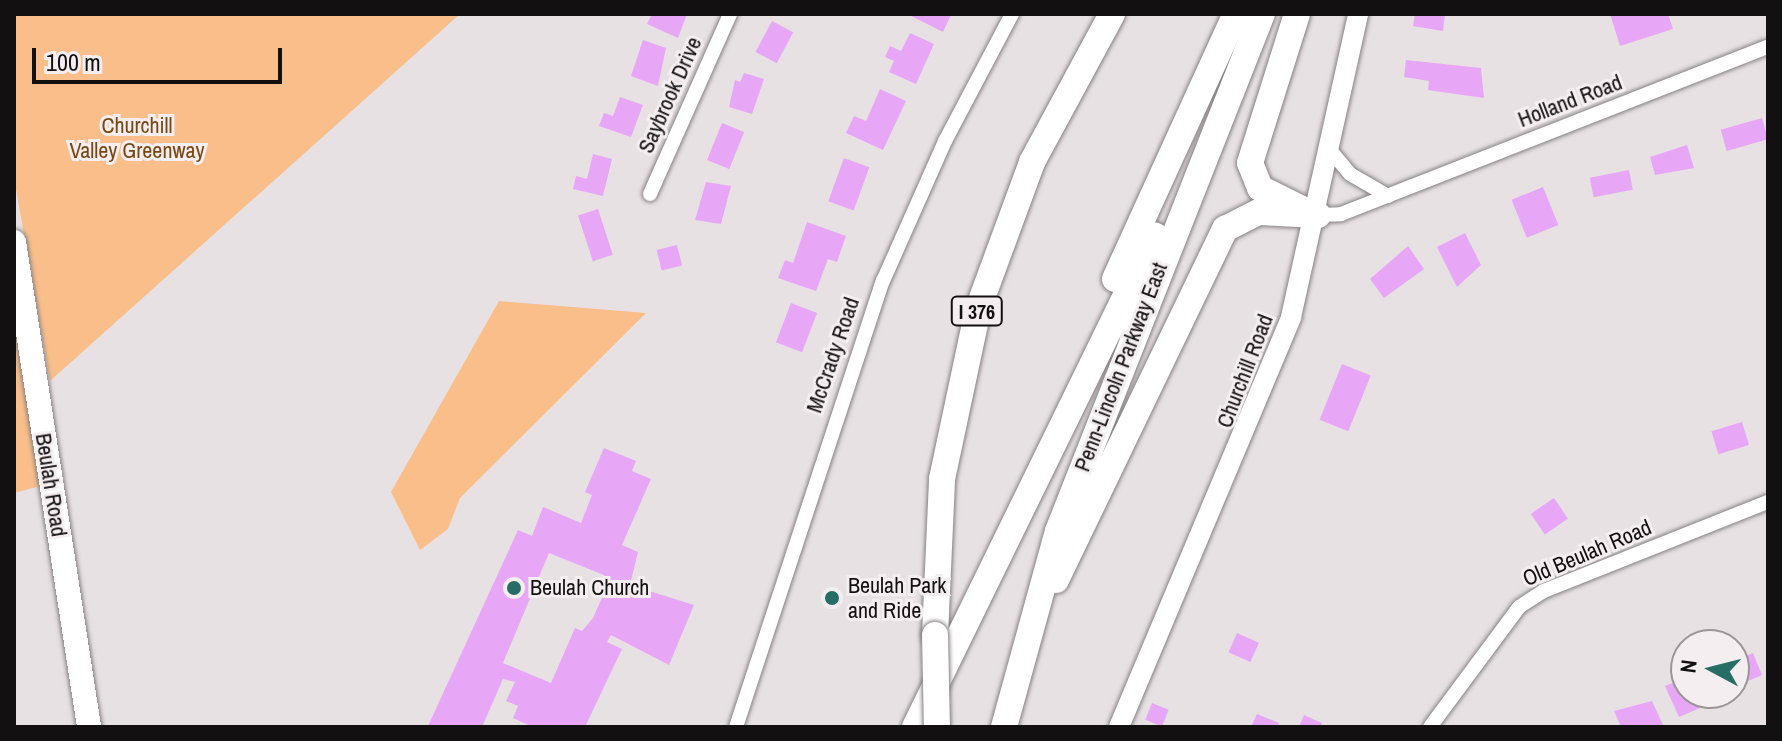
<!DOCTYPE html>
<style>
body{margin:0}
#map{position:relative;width:1782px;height:741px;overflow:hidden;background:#e7e1e3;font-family:"Archivo Narrow",sans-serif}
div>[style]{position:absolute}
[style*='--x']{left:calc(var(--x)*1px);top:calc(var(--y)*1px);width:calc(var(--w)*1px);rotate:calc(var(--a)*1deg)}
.green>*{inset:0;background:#f9be8a}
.building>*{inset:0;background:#e8a7f6;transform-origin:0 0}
.roads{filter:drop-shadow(0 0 2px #878183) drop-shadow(0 0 2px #878183)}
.street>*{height:14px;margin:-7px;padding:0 7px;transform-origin:7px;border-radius:7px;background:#fff}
.secondary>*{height:20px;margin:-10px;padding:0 10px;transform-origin:10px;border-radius:10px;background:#fff}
.primary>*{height:24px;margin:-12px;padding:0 12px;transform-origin:12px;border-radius:12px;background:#fff}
.highway>*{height:26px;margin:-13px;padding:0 13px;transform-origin:13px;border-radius:13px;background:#fff}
.bridges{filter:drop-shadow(0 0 2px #878183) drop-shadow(0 0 2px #878183)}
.highway-bridge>*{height:26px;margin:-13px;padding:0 13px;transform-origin:13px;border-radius:13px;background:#fff}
.dots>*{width:22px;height:22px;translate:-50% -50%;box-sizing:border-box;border:4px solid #f5eef0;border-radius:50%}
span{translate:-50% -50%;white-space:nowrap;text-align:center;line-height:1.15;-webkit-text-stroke:6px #f5eef0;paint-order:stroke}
.shield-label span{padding:2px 6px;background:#f5eef0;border:2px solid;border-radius:6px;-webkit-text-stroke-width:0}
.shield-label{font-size:20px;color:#121011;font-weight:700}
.street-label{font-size:22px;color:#121011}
.park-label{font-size:22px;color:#794710}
.poi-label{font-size:22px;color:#121011}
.left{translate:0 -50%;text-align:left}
.frame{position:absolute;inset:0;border:16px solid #121011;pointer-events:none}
.north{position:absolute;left:1670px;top:629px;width:80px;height:80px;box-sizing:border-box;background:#f5eef0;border:2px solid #9a9597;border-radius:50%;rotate:277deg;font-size:22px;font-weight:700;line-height:32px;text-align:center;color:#121011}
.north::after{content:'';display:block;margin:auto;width:28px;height:36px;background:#266e65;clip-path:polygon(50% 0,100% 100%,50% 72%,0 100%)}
.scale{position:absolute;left:32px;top:48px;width:250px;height:36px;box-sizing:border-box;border:4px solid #121011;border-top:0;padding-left:10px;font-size:24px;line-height:28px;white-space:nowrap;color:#121011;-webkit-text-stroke:6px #f5eef0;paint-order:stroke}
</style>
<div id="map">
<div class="green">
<i style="clip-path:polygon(14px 14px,460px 14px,50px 381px,14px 178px)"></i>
<i style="clip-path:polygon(499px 301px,646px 313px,460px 498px,448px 529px,420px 550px,391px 492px)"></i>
<i style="clip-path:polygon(14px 310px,40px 486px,14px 493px)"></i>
</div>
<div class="building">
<i style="clip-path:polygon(652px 14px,687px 14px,678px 38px,647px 24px)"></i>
<i style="clip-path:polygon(907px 14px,948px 14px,951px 15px,943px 32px)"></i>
<i style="clip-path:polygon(1415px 14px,1445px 14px,1443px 31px,1413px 26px)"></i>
<i style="clip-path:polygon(1610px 14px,1668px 14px,1673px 29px,1620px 46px)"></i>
<i style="left:772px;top:21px;width:24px;height:35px;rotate:28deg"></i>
<i style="clip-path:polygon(910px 33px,934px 44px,916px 84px,889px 72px,894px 61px,885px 57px,890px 46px,901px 51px)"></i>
<i style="clip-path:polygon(643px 40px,666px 48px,658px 86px,631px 76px)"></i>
<i style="clip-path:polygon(1406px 60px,1481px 68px,1484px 98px,1428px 90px,1429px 81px,1404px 77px)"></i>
<i style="clip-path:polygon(744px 73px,764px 79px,752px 114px,729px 107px,735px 80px,740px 82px)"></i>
<i style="clip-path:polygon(880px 89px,906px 101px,883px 150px,846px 133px,854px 116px,866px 121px)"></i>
<i style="clip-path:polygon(620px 97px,643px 105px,631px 137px,599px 126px,604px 113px,613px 116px)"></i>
<i style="left:1762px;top:118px;width:22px;height:43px;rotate:74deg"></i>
<i style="left:722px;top:123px;width:24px;height:40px;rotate:22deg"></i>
<i style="clip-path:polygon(1687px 145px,1694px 168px,1655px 175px,1650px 157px)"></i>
<i style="clip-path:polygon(593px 154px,612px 159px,603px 196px,573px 189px,576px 176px,587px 179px)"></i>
<i style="left:844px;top:158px;width:27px;height:46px;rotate:20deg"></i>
<i style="left:1629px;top:170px;width:20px;height:40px;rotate:79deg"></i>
<i style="clip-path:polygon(706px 182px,731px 186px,721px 224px,695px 220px)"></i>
<i style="left:1543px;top:187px;width:41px;height:34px;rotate:68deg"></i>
<i style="left:598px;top:209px;width:48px;height:21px;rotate:72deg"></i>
<i style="clip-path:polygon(807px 222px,846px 236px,837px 262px,828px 259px,816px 291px,778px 278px,785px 260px,793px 263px)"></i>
<i style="clip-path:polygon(1465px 233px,1481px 265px,1457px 287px,1437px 247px)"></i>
<i style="left:677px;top:245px;width:21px;height:21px;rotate:76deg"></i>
<i style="clip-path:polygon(1408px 246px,1424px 269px,1384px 298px,1370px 279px)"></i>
<i style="left:791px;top:303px;width:28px;height:42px;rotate:21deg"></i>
<i style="left:1342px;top:364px;width:31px;height:60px;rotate:22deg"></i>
<i style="left:1742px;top:422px;width:24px;height:32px;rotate:73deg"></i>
<i style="clip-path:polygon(evenodd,604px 448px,636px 461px,632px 471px,651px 479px,622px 545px,638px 552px,630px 585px,694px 605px,669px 665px,611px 635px,607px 642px,622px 649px,585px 727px,533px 727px,513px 718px,518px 706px,506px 701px,515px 682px,503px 679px,482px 727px,428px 726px,518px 530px,532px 536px,543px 507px,581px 523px,592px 495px,585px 492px,604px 448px,549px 553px,604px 575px,608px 584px,593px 618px,582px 631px,575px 628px,551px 683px,503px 663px,549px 553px)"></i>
<i style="left:1554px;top:498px;width:25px;height:28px;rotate:56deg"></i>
<i style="left:1237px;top:633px;width:24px;height:21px;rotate:24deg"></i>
<i style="clip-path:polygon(1753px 653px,1762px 675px,1734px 687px,1734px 661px)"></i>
<i style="clip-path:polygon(1678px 681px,1686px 693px,1710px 693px,1714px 702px,1679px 717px,1665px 686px)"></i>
<i style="clip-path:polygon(1652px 701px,1663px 725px,1621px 727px,1614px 711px)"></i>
<i style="left:1152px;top:703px;width:18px;height:18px;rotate:22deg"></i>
<i style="clip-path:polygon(1257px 714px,1279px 723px,1277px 727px,1251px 727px)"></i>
<i style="clip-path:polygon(1304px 715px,1322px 723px,1320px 727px,1299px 727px)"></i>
</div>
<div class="roads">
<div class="street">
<i style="--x:1330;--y:150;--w:31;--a:50"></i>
<i style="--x:1350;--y:174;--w:44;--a:30.1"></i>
<i style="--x:650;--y:194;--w:197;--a:-66"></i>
<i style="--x:1318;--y:215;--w:23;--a:-2"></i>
<i style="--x:1341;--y:214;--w:458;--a:-21.4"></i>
<i style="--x:736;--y:727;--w:470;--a:-71.8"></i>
<i style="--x:883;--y:281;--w:153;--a:-66.1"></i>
<i style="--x:945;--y:141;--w:144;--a:-62.2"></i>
<i style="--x:1430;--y:727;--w:149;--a:-53.4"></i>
<i style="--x:1519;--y:607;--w:30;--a:-33"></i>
<i style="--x:1544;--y:591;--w:241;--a:-21.7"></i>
</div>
<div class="secondary">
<i style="--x:1119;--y:727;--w:445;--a:-67.2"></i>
<i style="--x:1291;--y:317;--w:310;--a:-77.5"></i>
</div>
<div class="primary">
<i style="--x:14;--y:242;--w:491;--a:81.2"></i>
</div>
<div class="highway">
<i style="--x:1297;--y:14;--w:156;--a:107.5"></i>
<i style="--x:1250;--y:163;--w:27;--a:68"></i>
<i style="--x:1260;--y:188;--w:45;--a:26.6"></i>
<i style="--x:1115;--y:279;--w:291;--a:-65.5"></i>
<i style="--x:1056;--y:580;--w:390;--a:-64.3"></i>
<i style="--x:1225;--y:229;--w:38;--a:-27"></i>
<i style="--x:1259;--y:212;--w:59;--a:2.9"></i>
<i style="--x:935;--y:635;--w:156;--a:-87.4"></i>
<i style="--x:942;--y:479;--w:174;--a:-78"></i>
<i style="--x:978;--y:309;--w:157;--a:-69.8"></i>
<i style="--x:1032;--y:162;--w:168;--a:-61.6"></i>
<i style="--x:915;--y:727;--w:547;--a:-63.95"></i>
<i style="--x:1004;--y:727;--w:203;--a:-74.6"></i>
<i style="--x:1058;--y:531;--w:556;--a:-68.47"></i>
</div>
</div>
<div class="bridges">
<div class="highway-bridge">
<i style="--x:935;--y:635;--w:92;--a:88.8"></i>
</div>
</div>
<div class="dots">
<i style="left:514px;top:588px;background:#266e65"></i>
<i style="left:832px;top:598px;background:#266e65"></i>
</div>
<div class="shield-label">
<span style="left:977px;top:311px">I 376</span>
</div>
<div class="street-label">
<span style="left:670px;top:95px;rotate:-66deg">Saybrook Drive</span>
<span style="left:1570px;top:101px;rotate:-21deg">Holland Road</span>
<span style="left:833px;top:355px;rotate:-71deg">McCrady Road</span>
<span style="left:1121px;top:367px;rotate:-69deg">Penn-Lincoln Parkway East</span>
<span style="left:1245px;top:371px;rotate:-69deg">Churchill Road</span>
<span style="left:51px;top:485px;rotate:81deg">Beulah Road</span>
<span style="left:1587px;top:553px;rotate:-23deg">Old Beulah Road</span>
</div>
<div class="park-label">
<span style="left:137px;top:138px">Churchill<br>Valley Greenway</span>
</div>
<div class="poi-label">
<span class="left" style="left:848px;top:598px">Beulah Park<br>and Ride</span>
<span class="left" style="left:530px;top:588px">Beulah Church</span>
</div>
<div class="frame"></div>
<div class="north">N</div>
<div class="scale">100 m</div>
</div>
